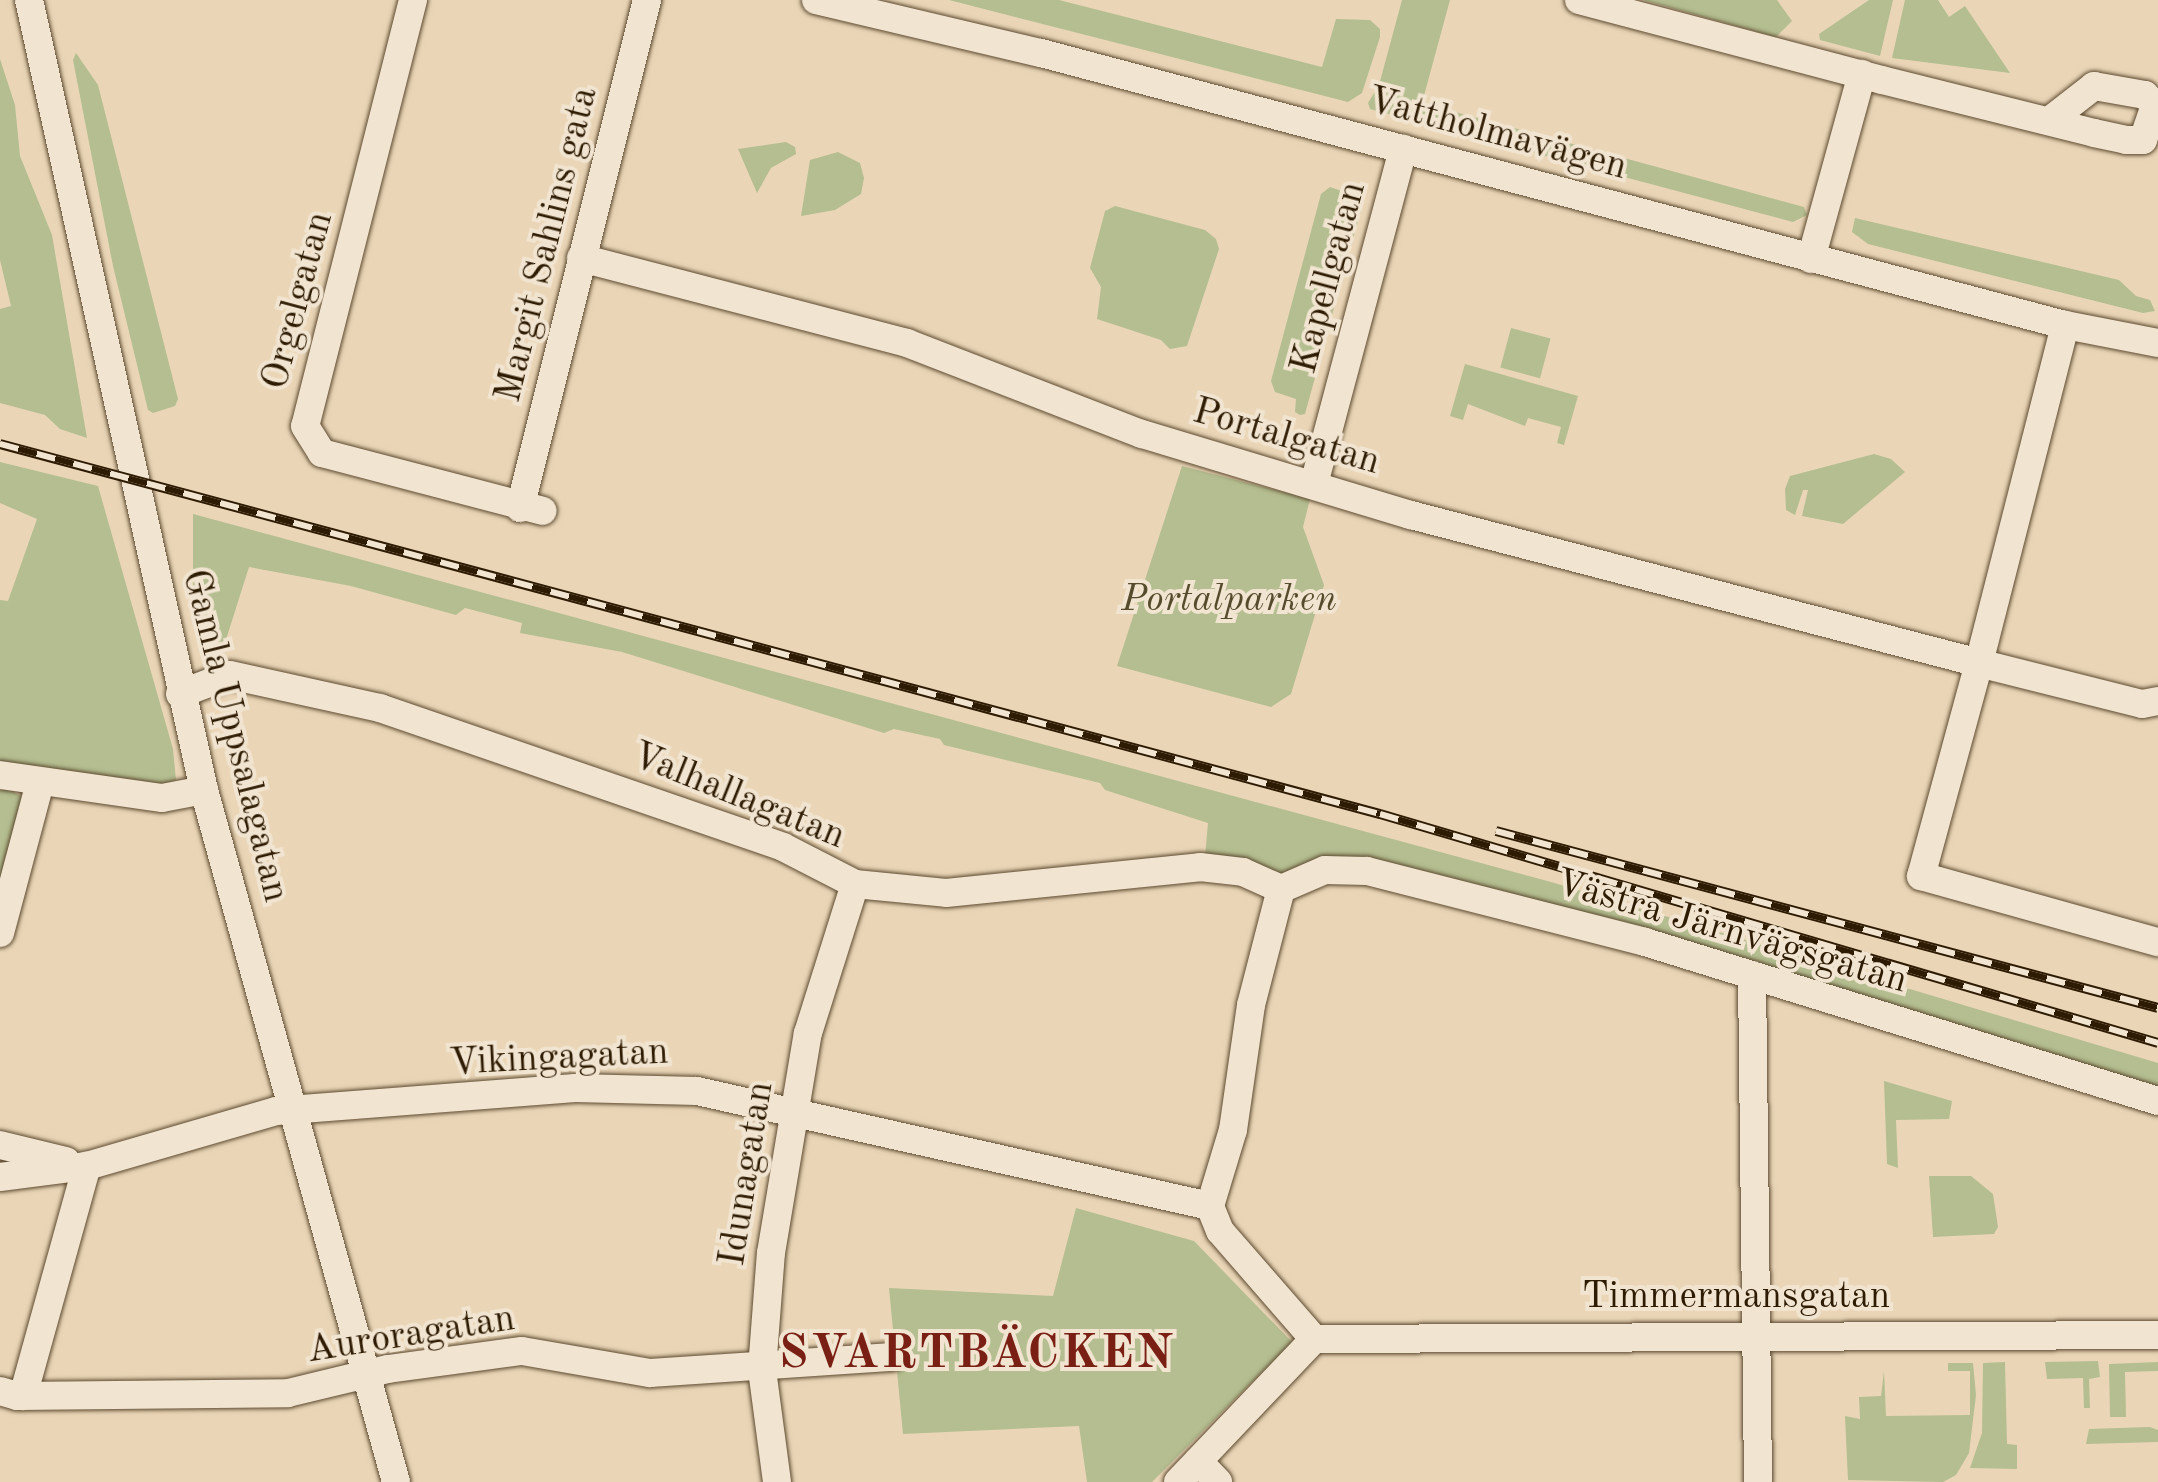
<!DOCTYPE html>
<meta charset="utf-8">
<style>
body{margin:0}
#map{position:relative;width:2158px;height:1482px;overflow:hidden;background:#ead6b7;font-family:"Old Standard TT",serif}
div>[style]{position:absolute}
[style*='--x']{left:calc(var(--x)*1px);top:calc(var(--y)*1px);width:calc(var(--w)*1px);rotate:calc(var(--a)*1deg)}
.green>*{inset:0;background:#b4be90;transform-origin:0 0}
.roads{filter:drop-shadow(0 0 2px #5d4a30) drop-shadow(0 0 2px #5d4a30)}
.minor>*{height:28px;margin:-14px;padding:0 14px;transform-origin:14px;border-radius:14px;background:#f1e4d0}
.rail>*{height:10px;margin-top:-5px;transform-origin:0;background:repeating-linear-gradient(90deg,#f1e4d0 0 19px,#2e1b03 0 38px);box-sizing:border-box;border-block:2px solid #2e1b03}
span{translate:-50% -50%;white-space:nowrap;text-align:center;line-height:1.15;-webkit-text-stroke:8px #f1e4d0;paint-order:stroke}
.street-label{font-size:38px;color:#2e1b03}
.park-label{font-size:38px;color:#564c2d;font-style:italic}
.district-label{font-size:48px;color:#7a1f14;font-weight:700;letter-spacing:2.5px}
</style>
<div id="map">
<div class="green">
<i style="clip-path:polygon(949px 0,1059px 0,1322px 67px,1336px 19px,1370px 20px,1380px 29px,1380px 37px,1362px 93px,1348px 102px)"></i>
<i style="clip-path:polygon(1402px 0,1450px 0,1422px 103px,1804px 207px,1807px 215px,1793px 222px,1370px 109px,1368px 103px,1379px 85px)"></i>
<i style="clip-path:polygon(1643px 0,1777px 0,1792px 21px,1776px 37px)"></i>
<i style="clip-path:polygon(1869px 0,1893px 0,1880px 56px,1820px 40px,1819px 34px)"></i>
<i style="clip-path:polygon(1905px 0,1938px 0,1949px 17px,1965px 6px,2010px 73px,1892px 58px)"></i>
<i style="clip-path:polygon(76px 53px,98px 85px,178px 399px,175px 406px,153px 413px,148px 410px,113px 266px,73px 60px)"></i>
<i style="clip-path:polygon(0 59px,15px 105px,20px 156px,52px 235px,87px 438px,60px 429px,45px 415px,0 403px,0 309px,11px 306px,0 260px)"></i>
<i style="clip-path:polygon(786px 142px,795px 147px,796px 154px,771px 168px,757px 193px,738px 149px)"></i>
<i style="clip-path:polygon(838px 152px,860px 163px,864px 178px,861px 194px,835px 210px,801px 216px,810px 160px)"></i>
<i style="clip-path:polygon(1330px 187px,1359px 197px,1362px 206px,1305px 414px,1300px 415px,1295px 412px,1296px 399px,1275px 392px,1271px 381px,1321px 194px)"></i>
<i style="clip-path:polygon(1115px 206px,1205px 230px,1216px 239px,1219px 249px,1187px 346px,1170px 349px,1161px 340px,1097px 319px,1101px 287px,1090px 268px,1105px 211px)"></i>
<i style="clip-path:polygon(1855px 218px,2119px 280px,2136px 296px,2150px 300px,2155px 311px,2143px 313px,1868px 244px,1852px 232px)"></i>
<i style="left:1511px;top:328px;width:41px;height:41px;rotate:15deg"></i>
<i style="clip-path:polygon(1465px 364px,1578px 396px,1564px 445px,1557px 443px,1561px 427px,1528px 418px,1525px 426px,1468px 404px,1463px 420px,1450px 416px)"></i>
<i style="clip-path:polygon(1874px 454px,1891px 459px,1905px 472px,1843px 524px,1802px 516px,1808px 490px,1803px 490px,1795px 515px,1786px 510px,1785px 489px,1790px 476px)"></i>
<i style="clip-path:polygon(0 462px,98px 486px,173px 749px,176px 780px,161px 788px,46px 776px,0 762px,0 600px,8px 601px,37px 519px,0 503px)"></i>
<i style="clip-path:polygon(1182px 466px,1310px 499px,1303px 527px,1324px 585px,1291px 694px,1271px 707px,1117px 666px)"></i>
<i style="clip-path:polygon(193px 514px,1551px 882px,2158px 1063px,2158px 1092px,1477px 893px,1297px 878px,1205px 857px,1208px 823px,1105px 790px,1100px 783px,944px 745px,940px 739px,894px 729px,884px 733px,622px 652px,520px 633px,522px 623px,465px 608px,456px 615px,351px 586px,249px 567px,217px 668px,206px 670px,193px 595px)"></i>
<i style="clip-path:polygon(6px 787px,25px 799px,0 891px,0 791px)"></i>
<i style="clip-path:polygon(1884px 1081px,1952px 1101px,1949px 1119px,1896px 1120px,1898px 1168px,1887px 1164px)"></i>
<i style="clip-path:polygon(1929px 1176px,1971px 1176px,1993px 1194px,1998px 1227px,1994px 1234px,1933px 1237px)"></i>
<i style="clip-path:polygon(1076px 1208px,1194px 1241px,1292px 1342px,1152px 1482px,1087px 1482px,1079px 1426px,903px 1434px,889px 1288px,1053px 1296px)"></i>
<i style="clip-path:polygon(2098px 1361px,2100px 1377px,2089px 1379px,2090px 1408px,2084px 1408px,2083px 1378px,2047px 1379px,2045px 1362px)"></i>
<i style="clip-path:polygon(2005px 1362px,2007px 1444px,2017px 1445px,2017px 1469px,1970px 1468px,1982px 1433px,1983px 1363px)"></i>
<i style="clip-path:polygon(2158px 1362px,2158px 1371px,2125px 1372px,2126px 1417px,2110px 1417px,2109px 1364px)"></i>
<i style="clip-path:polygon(1948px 1363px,1973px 1363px,1976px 1395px,1969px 1453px,1956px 1475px,1943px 1482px,1848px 1480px,1845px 1416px,1860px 1419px,1859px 1397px,1881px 1396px,1884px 1371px,1886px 1416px,1970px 1415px,1970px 1371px,1948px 1371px)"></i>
<i style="clip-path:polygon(2150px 1427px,2158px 1430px,2158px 1442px,2086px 1444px,2089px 1429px)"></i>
</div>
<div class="roads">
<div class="minor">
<i style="--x:29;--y:0;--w:809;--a:77.51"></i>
<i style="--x:204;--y:790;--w:718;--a:74.49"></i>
<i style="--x:413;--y:0;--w:439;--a:104.2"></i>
<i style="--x:305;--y:426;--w:32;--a:58"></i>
<i style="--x:322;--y:453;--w:228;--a:14.7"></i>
<i style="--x:816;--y:0;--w:231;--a:13.3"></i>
<i style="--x:1041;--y:53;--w:1060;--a:14.88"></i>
<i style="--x:2065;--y:325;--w:95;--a:11"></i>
<i style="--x:1579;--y:0;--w:313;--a:14.8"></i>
<i style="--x:1882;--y:80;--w:219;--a:14"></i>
<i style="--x:2094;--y:133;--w:33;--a:12"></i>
<i style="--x:2126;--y:140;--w:17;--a:0"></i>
<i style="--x:2143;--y:140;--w:37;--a:-71"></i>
<i style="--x:2155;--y:105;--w:14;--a:-135"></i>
<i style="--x:2145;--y:95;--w:52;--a:-170"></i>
<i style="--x:2094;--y:86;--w:57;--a:142.1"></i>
<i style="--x:581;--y:258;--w:337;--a:14.6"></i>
<i style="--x:907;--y:343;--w:252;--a:21.2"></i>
<i style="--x:1142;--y:434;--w:281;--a:16.8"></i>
<i style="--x:1411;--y:515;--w:587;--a:14.6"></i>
<i style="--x:1979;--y:663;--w:349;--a:-75.7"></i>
<i style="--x:1811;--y:259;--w:192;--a:-74.6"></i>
<i style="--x:1314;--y:484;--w:347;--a:-75.1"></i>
<i style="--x:520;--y:508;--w:524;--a:-75.96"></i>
<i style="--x:180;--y:694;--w:53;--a:-20.8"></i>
<i style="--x:230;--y:675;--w:154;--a:12.4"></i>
<i style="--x:380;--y:708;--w:426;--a:19"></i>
<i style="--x:783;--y:847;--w:81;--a:27.2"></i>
<i style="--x:855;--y:884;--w:91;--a:5.6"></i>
<i style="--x:946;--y:893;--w:255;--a:-5.8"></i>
<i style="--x:1200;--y:867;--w:43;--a:6.6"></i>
<i style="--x:1243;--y:872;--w:42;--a:24.1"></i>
<i style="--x:2158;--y:701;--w:16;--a:169"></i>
<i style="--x:2142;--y:704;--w:168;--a:-165.9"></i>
<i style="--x:1979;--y:663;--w:221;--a:105.2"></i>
<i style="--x:1921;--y:876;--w:246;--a:15.6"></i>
<i style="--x:0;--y:775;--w:164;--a:8.1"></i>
<i style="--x:162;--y:798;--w:43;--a:-10.8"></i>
<i style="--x:1281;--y:889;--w:48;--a:-23.4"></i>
<i style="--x:1325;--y:870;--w:42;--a:1.4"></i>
<i style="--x:1367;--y:871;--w:287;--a:14.3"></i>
<i style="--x:1645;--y:942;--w:537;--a:17.22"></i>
<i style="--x:0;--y:933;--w:155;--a:-75.1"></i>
<i style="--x:1752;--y:975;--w:507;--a:89.32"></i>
<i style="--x:0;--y:1145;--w:68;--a:13.6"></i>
<i style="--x:0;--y:1177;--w:88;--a:-7.2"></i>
<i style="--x:87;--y:1166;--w:197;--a:-16.2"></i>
<i style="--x:276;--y:1111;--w:300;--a:-4.4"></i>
<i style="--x:575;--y:1088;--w:122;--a:1.4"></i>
<i style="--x:697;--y:1091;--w:526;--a:12.64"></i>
<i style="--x:1314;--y:1339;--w:844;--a:-0.27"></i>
<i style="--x:0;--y:1391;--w:18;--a:16"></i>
<i style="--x:17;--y:1396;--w:271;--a:-0.6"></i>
<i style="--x:288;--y:1393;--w:103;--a:-13.5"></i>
<i style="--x:388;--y:1369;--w:135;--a:-7.7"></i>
<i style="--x:522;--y:1351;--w:130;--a:9.8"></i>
<i style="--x:650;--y:1373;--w:243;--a:-3.8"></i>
<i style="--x:23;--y:1396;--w:239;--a:-74.5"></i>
<i style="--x:1198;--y:1461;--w:29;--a:46"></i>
<i style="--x:777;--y:1482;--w:114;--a:-97.6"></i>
<i style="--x:762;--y:1369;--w:116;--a:-85.6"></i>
<i style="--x:771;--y:1253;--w:223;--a:-80.5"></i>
<i style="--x:808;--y:1033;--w:156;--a:-72.5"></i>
<i style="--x:1178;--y:1482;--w:197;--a:-46.4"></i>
<i style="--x:1314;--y:1339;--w:143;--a:-131"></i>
<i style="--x:1220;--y:1231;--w:27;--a:-112"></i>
<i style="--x:1210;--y:1206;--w:79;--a:-73.2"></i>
<i style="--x:1233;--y:1130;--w:126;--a:-81.8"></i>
<i style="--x:1251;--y:1005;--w:120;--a:-75.5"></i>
</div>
</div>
<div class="rail">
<i style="--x:0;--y:444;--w:1429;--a:15.01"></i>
<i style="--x:1380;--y:814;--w:811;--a:16.4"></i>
<i style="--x:1496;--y:831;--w:685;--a:14.97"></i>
</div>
<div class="street-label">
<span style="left:1497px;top:135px;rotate:15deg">Vattholmavägen</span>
<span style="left:548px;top:245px;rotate:-76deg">Margit Sahlins gata</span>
<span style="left:1330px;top:278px;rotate:-75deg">Kapellgatan</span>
<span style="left:299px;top:301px;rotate:-75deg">Orgelgatan</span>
<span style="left:1286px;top:438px;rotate:16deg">Portalgatan</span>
<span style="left:234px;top:736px;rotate:76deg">Gamla Uppsalagatan</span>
<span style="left:738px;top:797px;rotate:22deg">Valhallagatan</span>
<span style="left:1731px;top:933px;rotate:16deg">Västra Järnvägsgatan</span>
<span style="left:559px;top:1059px;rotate:-3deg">Vikingagatan</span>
<span style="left:748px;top:1174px;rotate:-81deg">Idunagatan</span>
<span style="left:1736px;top:1298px">Timmermansgatan</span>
<span style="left:411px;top:1336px;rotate:-9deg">Auroragatan</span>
</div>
<div class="park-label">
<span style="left:1229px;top:601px">Portalparken</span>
</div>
<div class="district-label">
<span style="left:977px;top:1355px">SVARTBÄCKEN</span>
</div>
</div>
